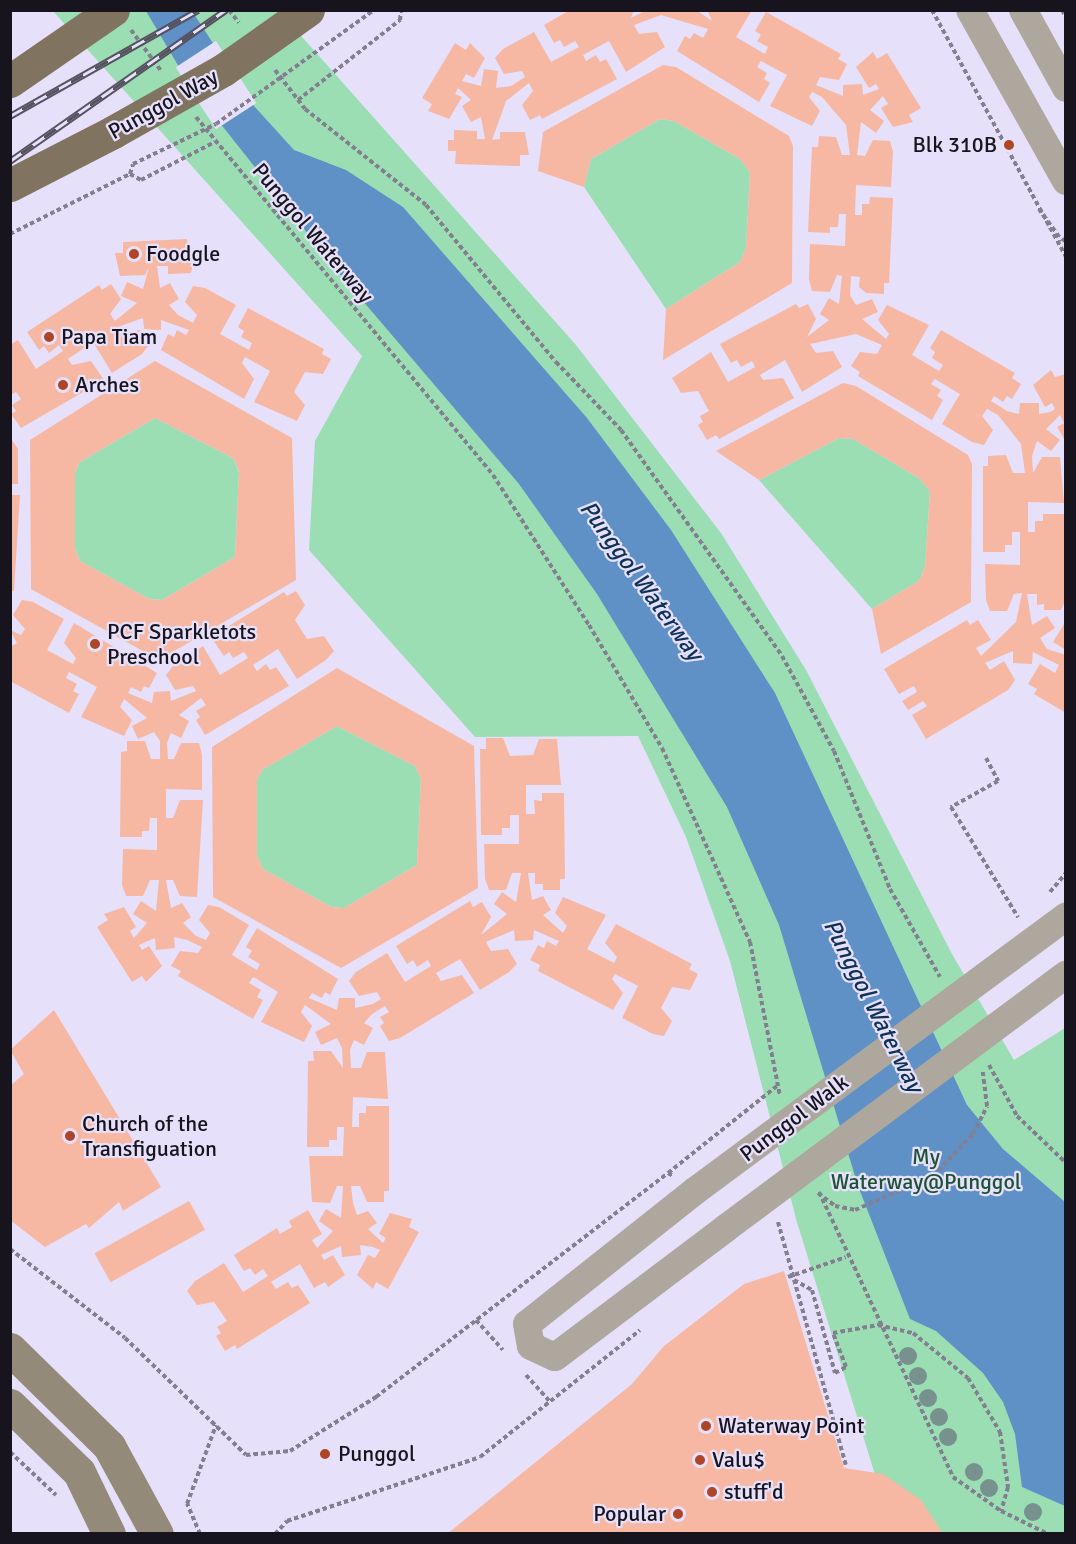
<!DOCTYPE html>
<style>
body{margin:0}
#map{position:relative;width:1076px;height:1544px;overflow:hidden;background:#e7e0fb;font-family:Signika,sans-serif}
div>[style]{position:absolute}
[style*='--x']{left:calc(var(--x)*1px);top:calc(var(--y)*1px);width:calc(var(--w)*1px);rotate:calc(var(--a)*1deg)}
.green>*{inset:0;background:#9bdeb3}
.water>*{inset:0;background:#5f91c7}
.pier>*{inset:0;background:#e7e0fb;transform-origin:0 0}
.building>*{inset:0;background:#f6b8a2;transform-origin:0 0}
.path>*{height:4px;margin-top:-2px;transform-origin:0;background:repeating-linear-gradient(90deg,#837e90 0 4.5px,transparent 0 7.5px)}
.minor>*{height:28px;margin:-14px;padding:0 14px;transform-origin:14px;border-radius:14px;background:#aea79d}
.secondary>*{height:33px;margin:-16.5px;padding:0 16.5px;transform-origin:16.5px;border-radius:16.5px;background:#938a7a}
.primary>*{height:33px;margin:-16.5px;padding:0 16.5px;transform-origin:16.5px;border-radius:16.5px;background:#807461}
.rail>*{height:7px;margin-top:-3.5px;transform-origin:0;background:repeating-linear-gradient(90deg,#e7e0fb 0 14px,#55515f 0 28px);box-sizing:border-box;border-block:2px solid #55515f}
.path-bridge>*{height:4px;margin-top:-2px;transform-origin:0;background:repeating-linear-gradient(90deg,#837e90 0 4.5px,transparent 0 7.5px)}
.minor-bridge>*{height:28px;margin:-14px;padding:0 14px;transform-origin:14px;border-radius:14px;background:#aea79d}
.primary-bridge>*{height:33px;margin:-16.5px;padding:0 16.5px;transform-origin:16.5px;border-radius:16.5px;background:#807461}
.trees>*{width:18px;height:18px;margin:-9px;border-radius:50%;background:#77928e}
.dots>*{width:16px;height:16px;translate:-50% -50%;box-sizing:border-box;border:3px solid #e7e0fb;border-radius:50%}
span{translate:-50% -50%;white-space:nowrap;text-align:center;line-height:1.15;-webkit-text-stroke:4.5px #e7e0fb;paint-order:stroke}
.street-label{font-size:22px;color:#17141d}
.poi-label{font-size:22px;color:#17141d}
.right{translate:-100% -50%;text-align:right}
.left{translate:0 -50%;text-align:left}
.park-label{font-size:22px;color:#1c5234}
.water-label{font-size:24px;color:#0d3256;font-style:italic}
.frame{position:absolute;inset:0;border:12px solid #17141d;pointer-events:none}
</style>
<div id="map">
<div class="green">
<i style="clip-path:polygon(53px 11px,279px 11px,576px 345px,721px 533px,806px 670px,952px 954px,1014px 1060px,1065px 1028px,1065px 1533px,902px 1533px,885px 1507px,796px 1219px,730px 961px,686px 837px,638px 736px,475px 737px,309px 550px,315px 441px,362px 356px)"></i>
<i style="clip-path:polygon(660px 119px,674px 121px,740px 159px,750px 172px,746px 248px,740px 262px,666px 309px,584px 187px,591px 159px)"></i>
<i style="clip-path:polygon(155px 418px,233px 458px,239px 472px,235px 557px,162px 600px,149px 599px,80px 561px,75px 548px,75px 472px,80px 462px)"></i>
<i style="clip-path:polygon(839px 438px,853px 439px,919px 478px,930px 491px,925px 567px,919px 581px,872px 609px,759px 480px)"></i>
<i style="clip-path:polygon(337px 726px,415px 766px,421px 779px,417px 865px,344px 908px,331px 907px,263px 869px,257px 856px,257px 780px,262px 770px)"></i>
</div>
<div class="water">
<i style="clip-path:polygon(146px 11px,192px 11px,254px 106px,294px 150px,346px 170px,403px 207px,587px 418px,671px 530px,775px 693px,967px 1105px,1003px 1149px,1065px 1202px,1065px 1506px,1022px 1487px,1015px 1434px,1003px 1402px,983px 1373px,936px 1331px,910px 1319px,858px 1186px,779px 925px,727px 807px,597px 594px,519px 484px,339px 273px,189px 84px)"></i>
</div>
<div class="pier">
<i style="left:216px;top:41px;width:74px;height:48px;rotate:57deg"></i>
</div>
<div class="building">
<i style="clip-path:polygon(570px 10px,634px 10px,631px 18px,647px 10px,696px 10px,712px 21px,707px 10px,752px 10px,736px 37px,765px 54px,768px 47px,757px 41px,761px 35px,755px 31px,766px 12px,841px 54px,838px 59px,847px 64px,839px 80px,820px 77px,816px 85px,843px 96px,843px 85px,862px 84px,863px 95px,879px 89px,876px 84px,869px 88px,856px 67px,873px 52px,877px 59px,887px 53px,921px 108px,909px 115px,913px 122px,893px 127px,881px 108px,888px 104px,883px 96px,870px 110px,884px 121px,876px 133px,861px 122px,857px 155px,865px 156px,873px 140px,890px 141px,893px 152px,891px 187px,856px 185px,855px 215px,862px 215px,862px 204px,869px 204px,870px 197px,893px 198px,889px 283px,884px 283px,884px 294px,866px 293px,859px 287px,860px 277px,851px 276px,850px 295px,856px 305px,872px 299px,878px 312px,862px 319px,886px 339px,889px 334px,878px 320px,887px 305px,929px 325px,912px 355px,939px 371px,943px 365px,932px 358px,935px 352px,930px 348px,941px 330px,1015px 373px,1012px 378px,1021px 384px,1012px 399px,1007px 396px,1003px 402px,994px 396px,991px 401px,1007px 411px,1019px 414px,1020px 403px,1039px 403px,1039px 414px,1050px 412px,1055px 409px,1052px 403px,1045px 407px,1033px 385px,1051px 370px,1055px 377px,1066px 374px,1066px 442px,1057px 427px,1064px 423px,1060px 415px,1046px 429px,1060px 440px,1051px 451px,1037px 441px,1032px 456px,1033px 473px,1042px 457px,1060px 457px,1064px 503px,1028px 502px,1028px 532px,1035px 532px,1035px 521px,1043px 521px,1043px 514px,1065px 514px,1066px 599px,1061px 610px,1044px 610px,1044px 604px,1037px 605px,1037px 594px,1027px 594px,1032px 625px,1047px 616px,1055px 628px,1040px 638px,1047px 649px,1066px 655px,1066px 713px,1034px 694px,1037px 689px,1028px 684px,1040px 664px,1055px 673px,1059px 665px,1033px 652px,1032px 664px,1013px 663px,1013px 651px,985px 663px,990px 670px,1004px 661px,1015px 680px,1008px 690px,926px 739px,912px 715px,927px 706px,923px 701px,908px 710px,902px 701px,917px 692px,914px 686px,899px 694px,884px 669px,967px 620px,970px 625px,978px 620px,991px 640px,976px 648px,981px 656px,1016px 622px,1022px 593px,1014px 594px,1007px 611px,990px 611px,986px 600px,985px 564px,1020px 565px,1020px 532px,1012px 532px,1012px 545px,1005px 545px,1005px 552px,983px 552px,983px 466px,988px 466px,988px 456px,1006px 455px,1013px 473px,1025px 473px,1021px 444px,998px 415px,987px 409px,982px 416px,993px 430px,984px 445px,972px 442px,942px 424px,960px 394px,935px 379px,931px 384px,941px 390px,937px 396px,943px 400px,932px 420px,858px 376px,860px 372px,851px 366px,860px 352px,877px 354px,882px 345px,856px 334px,810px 344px,816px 353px,833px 351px,842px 367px,802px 392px,785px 360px,760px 375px,763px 380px,783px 378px,794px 398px,719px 439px,716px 435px,707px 440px,698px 425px,703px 422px,700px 416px,709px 411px,698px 391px,681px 393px,672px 378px,711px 352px,728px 382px,755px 367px,752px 361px,741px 367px,737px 360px,731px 363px,720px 344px,796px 304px,799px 308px,808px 304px,816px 319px,807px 337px,829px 320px,820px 314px,829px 298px,839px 304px,842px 276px,837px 275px,830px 292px,812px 291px,809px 280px,810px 244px,845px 246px,846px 214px,839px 214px,838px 227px,830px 227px,830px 233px,808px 232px,812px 147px,818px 147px,819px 136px,836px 137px,842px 155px,850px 155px,846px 125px,822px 97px,812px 92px,809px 97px,820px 111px,812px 126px,770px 106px,787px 75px,761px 61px,757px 67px,767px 73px,764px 79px,770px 83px,759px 102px,677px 51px,685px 36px,690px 39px,694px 33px,703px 38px,708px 29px,661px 15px,634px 25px,639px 34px,657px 32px,665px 47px,626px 72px,609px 41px,583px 55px,586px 61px,596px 55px,600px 62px,606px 59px,617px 79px,542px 119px,540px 115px,530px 120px,522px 105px,533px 91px,529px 83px,506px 101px,492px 140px,500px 139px,500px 132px,525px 132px,529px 155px,520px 155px,520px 166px,455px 164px,456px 151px,448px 151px,448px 140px,454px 140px,454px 130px,477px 131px,477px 139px,485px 139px,481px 117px,471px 122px,462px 106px,471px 100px,458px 88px,455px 94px,462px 97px,449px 119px,428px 111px,432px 104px,422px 98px,455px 43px,466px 50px,470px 43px,485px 58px,474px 78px,466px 74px,462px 81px,481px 86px,484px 69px,498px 71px,496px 88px,511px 86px,525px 77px,522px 71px,504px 74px,495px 58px,503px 49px,534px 32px,551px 62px,579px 47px,575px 41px,564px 47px,560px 40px,554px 43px,544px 25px)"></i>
<i style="clip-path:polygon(663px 65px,676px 67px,789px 136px,793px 146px,792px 283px,663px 360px,666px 309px,740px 262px,746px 248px,750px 172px,740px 159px,674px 121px,660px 119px,591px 159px,584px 187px,538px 171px,543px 132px)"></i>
<i style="clip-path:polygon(187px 239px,188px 253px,195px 253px,191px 273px,168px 274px,168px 266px,157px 266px,160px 288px,170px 283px,179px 299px,169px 305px,178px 315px,193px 323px,197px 315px,185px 302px,193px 286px,205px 288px,236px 305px,220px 334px,249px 350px,252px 343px,241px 337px,244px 331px,238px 327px,248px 308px,324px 349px,322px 354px,331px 359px,323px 374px,305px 372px,294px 392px,305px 405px,297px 421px,254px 402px,270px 371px,245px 357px,242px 363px,254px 379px,244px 399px,161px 350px,168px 334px,174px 337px,177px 330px,186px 335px,189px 330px,161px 320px,161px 330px,144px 329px,143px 318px,118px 327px,122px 333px,140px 330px,149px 345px,142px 354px,112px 373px,93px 342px,68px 359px,72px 365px,91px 361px,104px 380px,21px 428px,11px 414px,16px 411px,12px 405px,21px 399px,16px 392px,10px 395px,10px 345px,18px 340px,36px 369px,63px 351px,59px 345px,49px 353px,44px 346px,39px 350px,27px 332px,99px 285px,102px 290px,111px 284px,121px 299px,110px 314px,115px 321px,137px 303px,121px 296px,127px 282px,143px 289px,149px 267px,145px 275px,120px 276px,115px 253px,123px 253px,123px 242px)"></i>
<i style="clip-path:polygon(evenodd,155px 361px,292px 438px,296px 580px,159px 660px,31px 589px,30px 440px,155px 361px,155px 418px,233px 458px,239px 471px,235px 557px,162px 600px,149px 599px,80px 561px,75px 548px,75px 472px,80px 462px,155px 418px)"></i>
<i style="clip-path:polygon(843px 383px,856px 386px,968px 455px,972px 464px,971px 602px,881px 654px,872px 609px,919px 581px,925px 567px,930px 491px,919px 478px,853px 439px,839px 438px,759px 480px,716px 451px)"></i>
<i style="clip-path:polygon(10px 437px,18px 449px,18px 484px,10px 484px)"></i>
<i style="clip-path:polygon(10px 495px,20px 495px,14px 591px,10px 591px)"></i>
<i style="clip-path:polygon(296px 591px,305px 605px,295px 620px,307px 639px,324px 636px,334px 651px,326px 660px,297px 679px,278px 649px,253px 665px,257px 671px,266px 664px,270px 670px,276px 667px,289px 686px,205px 735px,196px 720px,200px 717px,196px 711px,206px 705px,201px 698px,179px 715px,189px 721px,181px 738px,171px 733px,167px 743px,168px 759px,174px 759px,181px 743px,199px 743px,202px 755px,202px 790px,166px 789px,166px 818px,173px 818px,180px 800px,203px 800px,197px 897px,180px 896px,173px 880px,166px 880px,171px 908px,182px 903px,191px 917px,183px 923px,196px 936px,206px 940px,210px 933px,199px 920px,208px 905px,219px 907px,249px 925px,232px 955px,257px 970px,260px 964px,248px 957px,252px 951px,246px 947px,257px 928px,338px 979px,330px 995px,325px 992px,322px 998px,312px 993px,309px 998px,337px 1010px,339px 998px,355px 998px,355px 1008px,373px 1004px,381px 999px,377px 992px,359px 996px,349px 981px,356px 972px,387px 953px,405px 982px,431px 966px,428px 960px,417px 967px,413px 960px,407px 964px,396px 946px,470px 901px,473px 907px,482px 902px,491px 917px,481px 935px,507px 914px,494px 904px,502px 892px,516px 902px,521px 873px,512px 873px,506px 890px,489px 890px,485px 879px,484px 844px,519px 844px,519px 815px,510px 815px,510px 828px,502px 828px,502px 835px,481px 835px,480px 749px,486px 749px,486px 738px,503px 738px,510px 756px,533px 755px,539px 739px,557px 739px,561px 785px,526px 785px,526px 814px,535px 814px,534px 800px,542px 801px,542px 793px,564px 793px,565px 879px,560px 879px,560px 890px,543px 890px,543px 884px,535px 884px,535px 873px,528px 873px,532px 900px,543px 896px,551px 910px,543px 915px,563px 933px,567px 926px,555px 913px,563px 897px,606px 915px,587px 949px,614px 963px,617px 957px,605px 943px,616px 924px,692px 964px,689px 969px,698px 974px,690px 990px,672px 987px,661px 1008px,672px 1021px,664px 1036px,653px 1034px,622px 1018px,638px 986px,615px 974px,612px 979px,623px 993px,613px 1010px,538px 971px,540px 965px,530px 960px,538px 945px,544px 948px,547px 941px,556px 946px,559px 941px,534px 930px,533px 940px,515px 941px,514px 930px,486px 942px,491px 951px,508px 949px,517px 964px,509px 972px,480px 990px,460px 959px,436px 973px,441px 981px,462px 975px,474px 993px,400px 1038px,389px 1041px,380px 1026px,384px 1023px,380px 1017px,389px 1012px,385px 1006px,372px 1014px,364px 1023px,373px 1028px,364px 1045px,354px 1040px,350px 1050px,351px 1068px,361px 1068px,367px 1052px,385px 1052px,388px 1099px,353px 1097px,352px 1127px,359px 1127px,359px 1113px,366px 1113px,366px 1106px,389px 1106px,389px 1191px,384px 1191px,384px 1202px,367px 1202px,360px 1186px,351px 1186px,353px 1203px,357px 1215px,368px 1211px,377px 1223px,368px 1229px,383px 1243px,386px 1238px,379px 1234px,390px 1213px,412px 1219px,409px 1227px,419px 1232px,388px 1289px,376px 1282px,373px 1289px,357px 1275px,368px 1255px,375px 1258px,380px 1250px,373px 1247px,360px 1245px,361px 1255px,342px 1257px,341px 1246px,321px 1255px,324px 1260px,333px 1255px,345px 1275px,328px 1287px,325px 1282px,314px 1288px,300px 1264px,271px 1282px,276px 1289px,288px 1282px,292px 1288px,298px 1285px,310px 1303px,237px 1349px,235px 1345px,225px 1351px,216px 1336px,221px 1333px,217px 1327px,227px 1321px,214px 1302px,197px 1305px,187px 1291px,195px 1281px,224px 1263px,243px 1292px,268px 1276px,263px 1269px,255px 1275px,250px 1268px,244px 1271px,234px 1255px,277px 1228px,280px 1234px,292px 1227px,289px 1221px,308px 1210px,322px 1234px,312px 1240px,317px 1248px,333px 1231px,319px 1221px,326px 1209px,341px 1218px,343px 1186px,337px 1186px,330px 1203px,312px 1202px,309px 1156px,343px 1156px,344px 1127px,337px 1127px,337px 1140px,329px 1140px,329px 1147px,307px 1147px,308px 1061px,314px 1061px,313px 1051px,331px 1051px,343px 1068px,342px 1048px,337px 1038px,321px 1045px,315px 1032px,331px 1024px,305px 1005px,301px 1012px,312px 1026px,304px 1042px,261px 1022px,278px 992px,253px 977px,249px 983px,261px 990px,257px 997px,263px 1000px,253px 1019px,178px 976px,181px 971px,171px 966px,180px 951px,198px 953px,202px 947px,187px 940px,174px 937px,175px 948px,156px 950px,155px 938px,139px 945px,142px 950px,149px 946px,162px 966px,146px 982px,142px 976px,132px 982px,97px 927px,108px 920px,104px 914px,124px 907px,136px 927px,130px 931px,134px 938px,147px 923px,133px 914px,141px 901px,156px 911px,159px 880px,150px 880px,143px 896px,126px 896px,122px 885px,123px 849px,157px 850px,157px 818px,150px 818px,149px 831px,142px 831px,142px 837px,120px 837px,121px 752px,127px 751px,127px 741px,145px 741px,151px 759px,160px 759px,160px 741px,154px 732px,138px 739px,132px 726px,147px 718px,124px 699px,120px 707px,132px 720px,124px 736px,81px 717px,97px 687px,69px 672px,66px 678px,77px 684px,73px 691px,79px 694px,69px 713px,10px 681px,10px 647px,17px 643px,10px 630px,21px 635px,25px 629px,13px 615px,22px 600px,33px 602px,64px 619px,47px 650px,73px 664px,76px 658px,64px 643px,74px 623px,157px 673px,149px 688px,144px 686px,141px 692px,131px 687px,128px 693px,152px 703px,154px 692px,170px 691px,171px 701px,196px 691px,193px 686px,175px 690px,166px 675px,173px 666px,203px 646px,220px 675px,248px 658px,244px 652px,233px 658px,229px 652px,224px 656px,211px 637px,284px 592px,287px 596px)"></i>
<i style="clip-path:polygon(1066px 621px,1066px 650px,1053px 642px)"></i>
<i style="clip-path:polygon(evenodd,337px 668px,474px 746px,478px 888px,341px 968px,213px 897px,212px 747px,337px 668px,337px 726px,415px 766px,421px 779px,417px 865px,344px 908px,331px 907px,263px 869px,257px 856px,257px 780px,262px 770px,337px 726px)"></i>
<i style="clip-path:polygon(54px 1010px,161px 1187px,123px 1211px,119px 1202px,89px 1228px,86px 1224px,45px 1247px,10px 1220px,10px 1086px,24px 1074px,10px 1050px)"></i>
<i style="left:189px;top:1201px;width:33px;height:108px;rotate:61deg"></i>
<i style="clip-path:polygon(784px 1271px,844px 1468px,883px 1474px,921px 1500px,943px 1534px,447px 1534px,632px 1384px,664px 1346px,744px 1284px)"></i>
</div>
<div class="path">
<i style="--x:229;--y:10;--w:16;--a:52"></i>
<i style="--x:932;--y:10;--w:281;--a:61.5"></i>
<i style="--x:1062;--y:10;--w:8;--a:60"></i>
<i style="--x:131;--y:30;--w:52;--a:53.6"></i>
<i style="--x:275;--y:70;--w:49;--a:52.4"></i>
<i style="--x:305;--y:109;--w:154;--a:38.4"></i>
<i style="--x:426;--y:205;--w:204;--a:50.4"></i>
<i style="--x:556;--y:362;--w:94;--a:46.3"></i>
<i style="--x:621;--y:430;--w:277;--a:54.5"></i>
<i style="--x:782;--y:656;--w:108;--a:61.3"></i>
<i style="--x:834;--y:751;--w:149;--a:67.9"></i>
<i style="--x:890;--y:889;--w:101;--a:60.4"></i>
<i style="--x:298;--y:100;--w:130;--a:-38.1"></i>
<i style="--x:400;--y:20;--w:10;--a:-84"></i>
<i style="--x:196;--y:117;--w:465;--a:50.3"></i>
<i style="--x:493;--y:475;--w:178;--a:57.4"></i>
<i style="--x:589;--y:625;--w:143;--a:59.3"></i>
<i style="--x:662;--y:748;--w:213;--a:65.6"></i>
<i style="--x:750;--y:942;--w:157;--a:79"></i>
<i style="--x:130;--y:174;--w:13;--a:29"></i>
<i style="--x:141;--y:180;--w:83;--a:-27.2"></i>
<i style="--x:1039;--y:209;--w:39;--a:54"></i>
<i style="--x:1062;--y:241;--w:5;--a:-37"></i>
<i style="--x:10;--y:234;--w:134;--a:-26.6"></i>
<i style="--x:130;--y:174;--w:10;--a:-73"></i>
<i style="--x:986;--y:758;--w:26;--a:62"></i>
<i style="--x:998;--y:781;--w:54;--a:151"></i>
<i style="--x:951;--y:807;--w:129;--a:58.7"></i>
<i style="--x:1050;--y:892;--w:25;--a:-50"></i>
<i style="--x:989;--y:1065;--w:58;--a:61.2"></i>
<i style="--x:1017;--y:1116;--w:68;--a:43.8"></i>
<i style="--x:668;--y:1173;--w:139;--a:-38.6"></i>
<i style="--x:819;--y:1192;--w:315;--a:64.8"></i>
<i style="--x:953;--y:1477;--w:59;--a:35.3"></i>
<i style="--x:1001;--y:1511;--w:52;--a:26.1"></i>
<i style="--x:10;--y:1249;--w:145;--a:37.7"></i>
<i style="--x:125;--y:1338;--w:168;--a:44"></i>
<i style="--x:246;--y:1455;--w:44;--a:-5.2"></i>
<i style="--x:290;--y:1451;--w:102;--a:-32.1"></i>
<i style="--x:376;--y:1397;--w:368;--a:-37.5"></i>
<i style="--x:668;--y:1173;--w:6;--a:31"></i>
<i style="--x:788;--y:1277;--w:61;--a:-19"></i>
<i style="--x:794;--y:1280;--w:21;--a:29"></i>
<i style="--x:812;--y:1290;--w:86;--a:74.5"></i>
<i style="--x:835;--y:1373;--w:13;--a:-29"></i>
<i style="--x:846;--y:1367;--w:36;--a:-111"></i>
<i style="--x:833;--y:1333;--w:46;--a:-10.1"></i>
<i style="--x:878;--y:1325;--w:36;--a:13"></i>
<i style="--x:913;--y:1333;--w:71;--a:39.3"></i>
<i style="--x:968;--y:1378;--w:63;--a:59.3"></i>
<i style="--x:1000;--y:1432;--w:56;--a:81.7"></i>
<i style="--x:1008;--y:1487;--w:25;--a:106"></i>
<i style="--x:476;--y:1320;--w:40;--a:48"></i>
<i style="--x:526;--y:1375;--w:36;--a:48"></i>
<i style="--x:10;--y:1452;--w:63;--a:43.1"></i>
<i style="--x:200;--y:1534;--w:33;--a:-113"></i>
<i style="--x:187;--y:1504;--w:84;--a:-69.8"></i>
<i style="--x:275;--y:1534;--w:18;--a:-47"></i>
<i style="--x:287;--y:1521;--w:203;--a:-18.3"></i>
<i style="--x:480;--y:1457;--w:204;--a:-38.4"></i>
</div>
<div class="minor">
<i style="--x:970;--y:10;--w:196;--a:60.7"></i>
<i style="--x:1023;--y:10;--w:89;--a:61.1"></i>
<i style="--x:695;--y:1191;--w:214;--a:141.6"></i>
<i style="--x:527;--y:1324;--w:22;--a:80"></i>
<i style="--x:531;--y:1346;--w:26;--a:25"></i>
<i style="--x:555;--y:1357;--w:214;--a:-37"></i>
</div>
<div class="secondary">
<i style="--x:10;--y:1349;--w:139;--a:44.4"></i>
<i style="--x:109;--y:1446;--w:100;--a:61.4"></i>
<i style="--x:10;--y:1405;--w:96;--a:44.2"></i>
<i style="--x:79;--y:1472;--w:69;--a:64.2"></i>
</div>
<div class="primary">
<i style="--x:10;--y:81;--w:125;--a:-34.6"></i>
<i style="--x:10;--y:185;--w:116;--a:-27.2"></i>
</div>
<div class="rail">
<i style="--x:10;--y:116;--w:216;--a:-29.4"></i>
<i style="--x:10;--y:161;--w:264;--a:-35"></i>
</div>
<div class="path-bridge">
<i style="--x:133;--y:164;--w:92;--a:-25.7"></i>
<i style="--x:216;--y:124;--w:195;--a:-35.8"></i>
<i style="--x:818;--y:1193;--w:21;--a:37"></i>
<i style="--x:835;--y:1206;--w:20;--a:11"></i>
<i style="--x:855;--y:1210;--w:85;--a:-23.6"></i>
<i style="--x:933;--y:1176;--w:58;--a:-46.4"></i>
<i style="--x:973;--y:1134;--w:31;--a:-63"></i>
<i style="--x:987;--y:1106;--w:35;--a:-97"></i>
<i style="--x:778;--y:1222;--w:252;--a:74.4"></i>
</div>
<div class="minor-bridge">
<i style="--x:695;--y:1191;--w:462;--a:-36.5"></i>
<i style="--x:726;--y:1228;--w:424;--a:-36.7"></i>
</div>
<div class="primary-bridge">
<i style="--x:113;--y:132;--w:126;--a:-29.4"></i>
<i style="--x:223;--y:70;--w:104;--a:-35.2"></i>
</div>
<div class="trees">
<i style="left:908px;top:1356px"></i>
<i style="left:918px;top:1376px"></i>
<i style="left:928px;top:1398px"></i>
<i style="left:939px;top:1417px"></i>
<i style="left:948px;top:1437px"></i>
<i style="left:974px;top:1472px"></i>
<i style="left:989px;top:1488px"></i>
<i style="left:1033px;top:1512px"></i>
</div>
<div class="dots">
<i style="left:1009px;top:145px;background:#ad4526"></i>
<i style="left:134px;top:254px;background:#ad4526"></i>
<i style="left:49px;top:337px;background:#ad4526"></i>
<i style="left:63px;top:385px;background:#ad4526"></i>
<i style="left:95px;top:644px;background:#ad4526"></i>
<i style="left:70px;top:1136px;background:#ad4526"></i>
<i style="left:706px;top:1426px;background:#ad4526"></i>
<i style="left:325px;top:1454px;background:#ad4526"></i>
<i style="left:700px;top:1460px;background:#ad4526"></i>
<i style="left:712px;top:1492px;background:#ad4526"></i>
<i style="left:678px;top:1514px;background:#ad4526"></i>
</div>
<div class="street-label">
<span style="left:163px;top:104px;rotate:-29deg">Punggol Way</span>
<span style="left:313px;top:233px;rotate:50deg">Punggol Waterway</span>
<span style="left:794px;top:1118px;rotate:-37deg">Punggol Walk</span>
</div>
<div class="poi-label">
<span class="right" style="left:997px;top:145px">Blk 310B</span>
<span class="left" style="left:146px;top:254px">Foodgle</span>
<span class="left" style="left:61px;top:337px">Papa Tiam</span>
<span class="left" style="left:75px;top:385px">Arches</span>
<span class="left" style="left:107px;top:644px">PCF Sparkletots<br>Preschool</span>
<span class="left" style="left:82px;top:1136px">Church of the<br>Transfiguation</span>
<span class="left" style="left:718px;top:1426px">Waterway Point</span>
<span class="left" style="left:338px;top:1454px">Punggol</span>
<span class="left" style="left:712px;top:1460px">Valu$</span>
<span class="left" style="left:724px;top:1492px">stuff'd</span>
<span class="right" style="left:666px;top:1514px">Popular</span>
</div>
<div class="park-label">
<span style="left:926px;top:1169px">My<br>Waterway@Punggol</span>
</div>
<div class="water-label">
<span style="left:641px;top:581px;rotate:54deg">Punggol Waterway</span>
<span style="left:873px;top:1006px;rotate:63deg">Punggol Waterway</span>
</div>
<div class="frame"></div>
</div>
